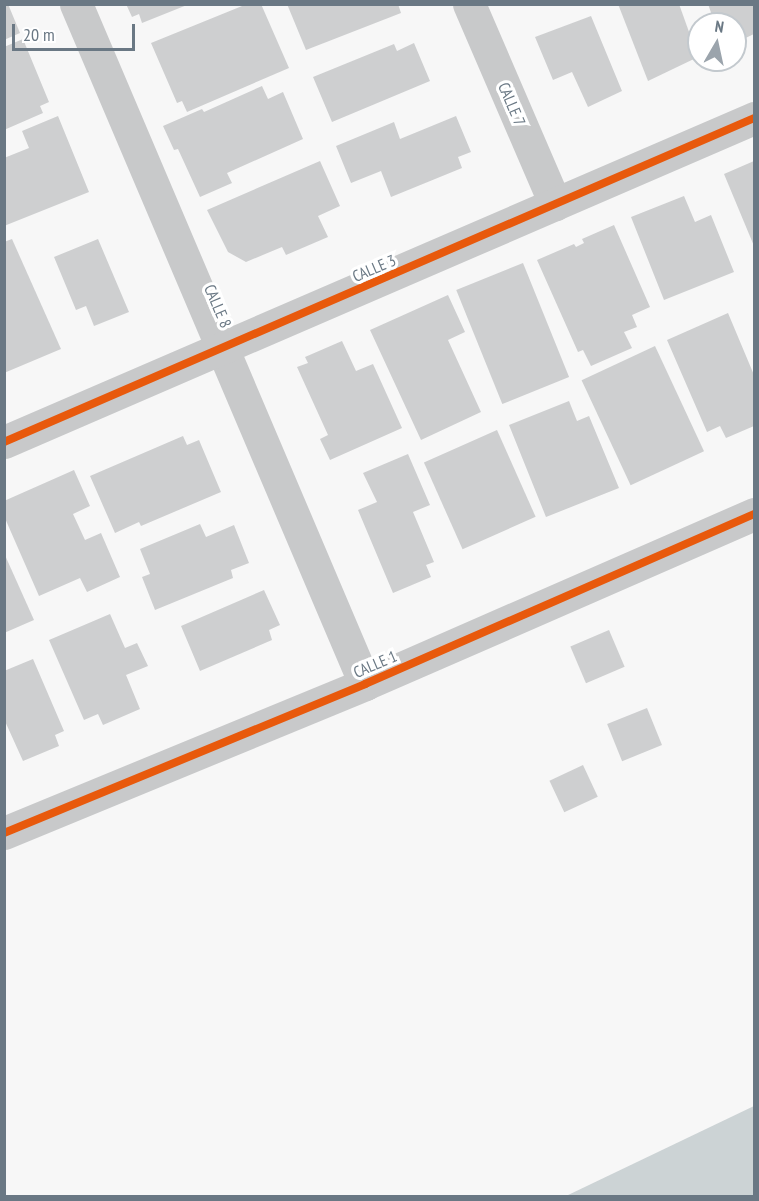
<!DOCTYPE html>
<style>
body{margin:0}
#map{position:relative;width:759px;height:1201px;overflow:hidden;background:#f7f7f7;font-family:"PT Sans Narrow",sans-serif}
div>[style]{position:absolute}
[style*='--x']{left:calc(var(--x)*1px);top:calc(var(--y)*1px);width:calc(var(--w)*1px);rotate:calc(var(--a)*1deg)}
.water>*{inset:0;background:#ccd3d5}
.building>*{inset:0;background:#cecfd0;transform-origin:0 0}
.minor>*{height:33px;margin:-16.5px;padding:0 16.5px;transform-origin:16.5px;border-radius:16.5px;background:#c8c9ca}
.cycleway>*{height:8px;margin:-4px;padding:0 4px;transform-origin:4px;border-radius:4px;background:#e8590c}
span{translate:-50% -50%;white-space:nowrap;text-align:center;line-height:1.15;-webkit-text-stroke:6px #fff;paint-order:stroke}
.street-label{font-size:16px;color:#6a7884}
.frame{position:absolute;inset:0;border:6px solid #6a7884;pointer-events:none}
.north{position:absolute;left:687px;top:12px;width:60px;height:60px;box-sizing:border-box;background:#fff;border:2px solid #c3c9ce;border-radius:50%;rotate:9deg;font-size:16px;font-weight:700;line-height:24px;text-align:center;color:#6a7884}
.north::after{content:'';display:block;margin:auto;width:21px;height:27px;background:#9ba4ac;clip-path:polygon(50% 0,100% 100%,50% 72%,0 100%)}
.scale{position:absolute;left:12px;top:24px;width:123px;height:27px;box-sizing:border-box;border:3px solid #6a7884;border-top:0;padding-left:8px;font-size:18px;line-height:21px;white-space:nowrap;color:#6a7884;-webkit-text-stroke:4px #fff;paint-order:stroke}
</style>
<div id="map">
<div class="water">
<i style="clip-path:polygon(754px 1106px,754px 1196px,566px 1196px)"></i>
</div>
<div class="building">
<i style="clip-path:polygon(4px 4px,8px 4px,20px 33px,4px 40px)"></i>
<i style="clip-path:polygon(126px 4px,187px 4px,187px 5px,142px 23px,139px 14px,132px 17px)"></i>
<i style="clip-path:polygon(247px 4px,261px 4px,289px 68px,187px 112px,182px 101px,177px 103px,151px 43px)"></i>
<i style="clip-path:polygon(287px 4px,398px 4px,401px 13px,306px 50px)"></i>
<i style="clip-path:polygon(618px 4px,679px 4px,698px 57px,648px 81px)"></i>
<i style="clip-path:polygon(708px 4px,754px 4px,754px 34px,735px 43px,735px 24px,715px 24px)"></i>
<i style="clip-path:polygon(591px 16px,622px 91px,588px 107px,572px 72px,553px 80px,535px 37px)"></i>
<i style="clip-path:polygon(23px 39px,49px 102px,40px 106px,43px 113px,4px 130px,4px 47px)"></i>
<i style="clip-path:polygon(414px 43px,430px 81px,332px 122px,313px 77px,394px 44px,397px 51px)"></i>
<i style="clip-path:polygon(262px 86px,268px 99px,283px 92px,303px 139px,227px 173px,232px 183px,200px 197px,178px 149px,174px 150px,163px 126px,202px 109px,204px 112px)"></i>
<i style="clip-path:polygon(58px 116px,89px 192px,4px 226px,4px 158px,29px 148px,22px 131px)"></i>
<i style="clip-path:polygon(456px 116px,471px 152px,458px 157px,462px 168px,391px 197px,381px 171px,351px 183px,336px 146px,394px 122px,400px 139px)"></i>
<i style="clip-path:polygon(320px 161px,340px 206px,318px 216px,328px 237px,286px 255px,282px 247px,246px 262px,228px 252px,207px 210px)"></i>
<i style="clip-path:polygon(754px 161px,754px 246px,724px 174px)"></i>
<i style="clip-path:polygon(684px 196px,695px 222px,711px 215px,734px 272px,664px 300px,631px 217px)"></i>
<i style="clip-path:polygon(614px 225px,650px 307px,632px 315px,637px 327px,624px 332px,632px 348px,591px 366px,583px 350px,578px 352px,537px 260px,574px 244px,576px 247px,584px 243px,582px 239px)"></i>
<i style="clip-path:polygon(12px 239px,61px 349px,4px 373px,4px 242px)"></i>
<i style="clip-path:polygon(98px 239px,129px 312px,94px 326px,86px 306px,76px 310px,54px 257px)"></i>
<i style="left:523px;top:263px;width:123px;height:72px;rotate:68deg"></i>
<i style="clip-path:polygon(448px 295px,465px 332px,448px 340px,481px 412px,421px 440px,370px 330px)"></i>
<i style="clip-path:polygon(728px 313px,754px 375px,754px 426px,726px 438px,720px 426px,707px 432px,667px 340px)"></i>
<i style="clip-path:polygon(342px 341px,356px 371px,373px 364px,402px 428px,330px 460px,320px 439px,328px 435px,297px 367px,308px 363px,305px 357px)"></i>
<i style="left:655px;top:346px;width:116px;height:81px;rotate:65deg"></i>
<i style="clip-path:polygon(569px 401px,577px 421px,589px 416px,619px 488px,546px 517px,509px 425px)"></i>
<i style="left:497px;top:430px;width:95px;height:80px;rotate:66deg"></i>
<i style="clip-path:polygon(183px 436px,187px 445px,199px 440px,221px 492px,141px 526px,139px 522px,115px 533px,90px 476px)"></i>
<i style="clip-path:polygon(408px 454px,430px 505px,413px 512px,434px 562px,426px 565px,431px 577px,393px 593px,358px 510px,377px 502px,363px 473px)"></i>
<i style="clip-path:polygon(74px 470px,90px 506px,73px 514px,85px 540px,101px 533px,120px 577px,87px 592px,80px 578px,39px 596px,4px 516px,4px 501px)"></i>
<i style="clip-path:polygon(200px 524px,206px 537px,234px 525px,249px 563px,231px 570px,233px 578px,155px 610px,142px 577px,150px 574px,140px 549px)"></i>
<i style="clip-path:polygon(4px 553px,34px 620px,4px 633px)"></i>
<i style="clip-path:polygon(264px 590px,280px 625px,269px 630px,272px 640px,200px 671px,181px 626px)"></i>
<i style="clip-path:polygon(110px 614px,125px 648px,137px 643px,148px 666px,126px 675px,140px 709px,103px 725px,98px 714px,84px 720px,49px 640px)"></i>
<i style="left:609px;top:630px;width:40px;height:42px;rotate:67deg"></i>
<i style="clip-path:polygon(33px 659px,64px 731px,55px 735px,59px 746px,23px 761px,4px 719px,4px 671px)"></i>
<i style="left:647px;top:708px;width:40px;height:43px;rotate:68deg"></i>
<i style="left:583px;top:765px;width:35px;height:37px;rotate:65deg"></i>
</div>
<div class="minor">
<i style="--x:76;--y:4;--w:739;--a:66.97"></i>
<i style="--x:469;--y:4;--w:218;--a:66.7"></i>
<i style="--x:4;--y:442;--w:817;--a:-23.36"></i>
<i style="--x:4;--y:833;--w:391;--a:-22.4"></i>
<i style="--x:365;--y:684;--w:425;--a:-23.6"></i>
</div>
<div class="cycleway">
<i style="--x:4;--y:442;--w:817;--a:-23.36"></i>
<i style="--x:4;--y:833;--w:391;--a:-22.4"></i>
<i style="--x:365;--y:684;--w:425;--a:-23.6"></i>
</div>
<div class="street-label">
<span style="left:512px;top:104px;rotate:67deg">CALLE 7</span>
<span style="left:374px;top:268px;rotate:-23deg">CALLE 3</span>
<span style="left:218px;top:306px;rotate:67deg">CALLE 8</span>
<span style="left:375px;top:664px;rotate:-23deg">CALLE 1</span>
</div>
<div class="frame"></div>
<div class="north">N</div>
<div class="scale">20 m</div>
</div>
